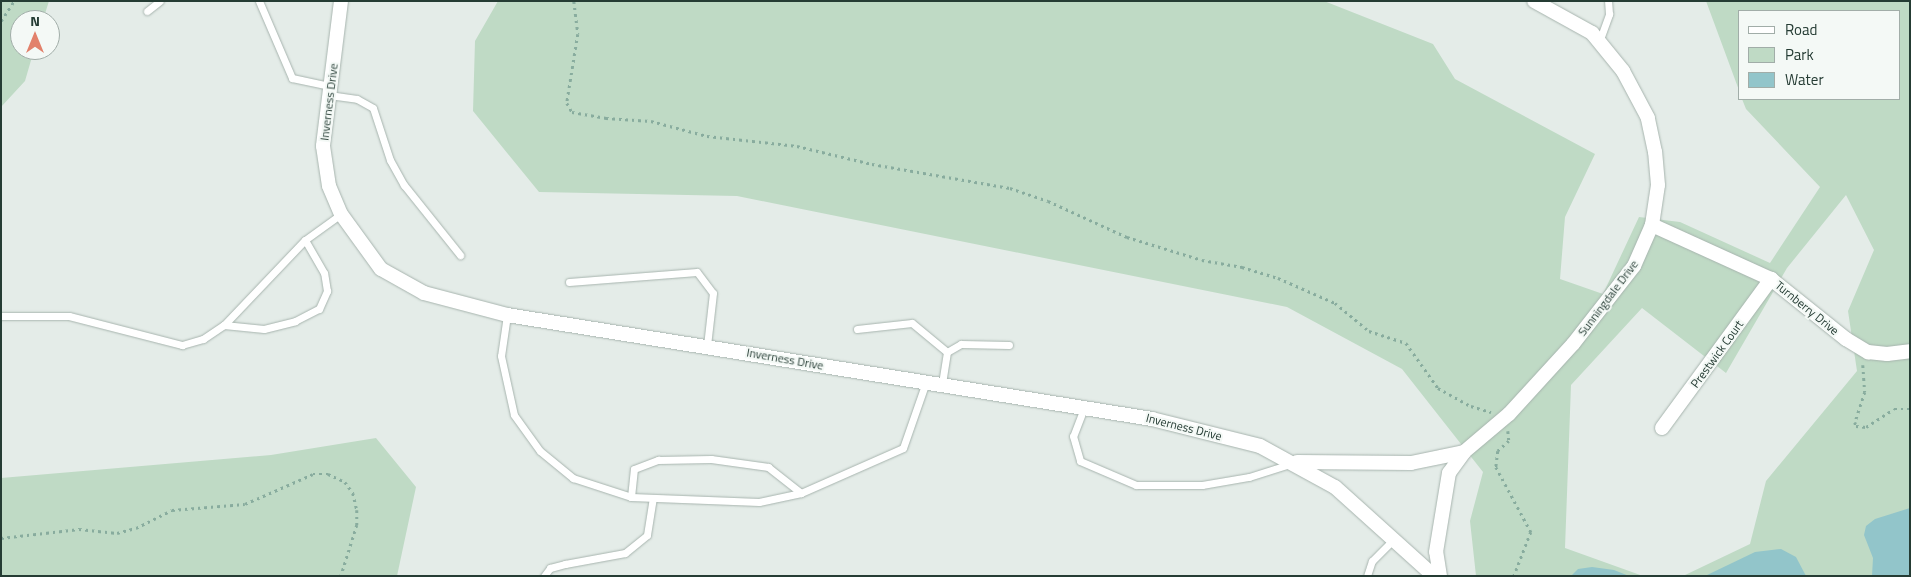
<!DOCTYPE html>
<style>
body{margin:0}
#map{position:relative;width:1911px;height:577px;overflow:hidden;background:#e4ece8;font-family:"Titillium Web",sans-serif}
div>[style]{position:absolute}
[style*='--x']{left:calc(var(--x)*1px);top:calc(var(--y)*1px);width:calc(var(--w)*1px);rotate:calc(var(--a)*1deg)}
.green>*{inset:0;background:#bfdac5}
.water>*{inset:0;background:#92c5ca}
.path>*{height:2.5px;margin-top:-1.25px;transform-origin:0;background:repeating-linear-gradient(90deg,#88ac9e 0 2.5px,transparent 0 6.5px)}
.roads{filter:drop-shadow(0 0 1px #a7b4ae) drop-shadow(0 0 1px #a7b4ae)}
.lane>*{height:7px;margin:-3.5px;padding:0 3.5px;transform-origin:3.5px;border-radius:3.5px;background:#fff}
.street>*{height:14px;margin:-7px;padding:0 7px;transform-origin:7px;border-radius:7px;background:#fff}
span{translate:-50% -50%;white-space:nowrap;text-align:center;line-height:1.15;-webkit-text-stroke:4px #f4f9f6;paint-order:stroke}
.street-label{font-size:12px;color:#253c34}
.frame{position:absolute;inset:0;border:2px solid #253c34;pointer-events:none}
.legend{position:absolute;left:1738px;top:10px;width:162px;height:90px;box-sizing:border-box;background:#f4f9f6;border:1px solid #a1ada8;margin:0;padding:6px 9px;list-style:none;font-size:15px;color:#253c34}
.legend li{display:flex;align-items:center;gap:10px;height:25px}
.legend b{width:25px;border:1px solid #a1ada8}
.north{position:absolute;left:10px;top:10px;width:50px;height:50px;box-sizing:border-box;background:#f4f9f6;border:1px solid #a1ada8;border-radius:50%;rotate:0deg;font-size:14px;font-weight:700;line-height:20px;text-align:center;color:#253c34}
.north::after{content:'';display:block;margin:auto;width:18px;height:22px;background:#e2816b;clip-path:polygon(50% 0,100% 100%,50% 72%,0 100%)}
</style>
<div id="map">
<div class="green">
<i style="clip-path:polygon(1px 1px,49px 1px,43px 20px,20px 20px,20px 50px,34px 50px,25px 81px,1px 107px)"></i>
<i style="clip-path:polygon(498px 1px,1324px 1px,1433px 44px,1455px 79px,1595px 154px,1565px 217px,1560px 279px,1603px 294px,1639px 217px,1680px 222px,1770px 263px,1820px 187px,1746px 109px,1742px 99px,1900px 99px,1900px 11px,1740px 11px,1740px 93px,1706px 1px,1910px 1px,1910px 576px,1683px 576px,1750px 544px,1766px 481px,1857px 371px,1848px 311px,1874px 250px,1846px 195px,1787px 268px,1726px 373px,1642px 308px,1571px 385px,1565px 548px,1643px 576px,1476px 576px,1470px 521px,1483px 472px,1402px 369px,1287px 307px,737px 196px,539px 192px,473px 111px,475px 41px)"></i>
<i style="clip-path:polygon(376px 438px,416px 487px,397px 576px,1px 576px,1px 478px,271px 455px)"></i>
</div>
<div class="water">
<i style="clip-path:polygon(1910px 508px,1910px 576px,1872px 576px,1873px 558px,1864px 535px,1866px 526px,1875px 519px)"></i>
<i style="clip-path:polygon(1781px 549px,1796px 557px,1806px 576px,1705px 576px,1755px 552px)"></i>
<i style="clip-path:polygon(1592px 567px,1614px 570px,1629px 576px,1571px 576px,1578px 569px)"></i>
</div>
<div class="path">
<i style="--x:574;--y:1;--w:33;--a:83"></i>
<i style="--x:578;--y:34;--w:70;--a:99.1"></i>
<i style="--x:567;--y:103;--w:10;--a:61"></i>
<i style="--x:572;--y:112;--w:35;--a:10"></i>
<i style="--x:606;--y:118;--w:45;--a:3.8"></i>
<i style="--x:651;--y:121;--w:58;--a:15"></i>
<i style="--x:707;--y:136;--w:91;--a:6.3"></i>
<i style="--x:797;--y:146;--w:77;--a:13.5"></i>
<i style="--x:872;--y:164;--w:140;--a:9.9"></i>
<i style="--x:1010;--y:188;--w:40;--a:18.9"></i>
<i style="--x:1048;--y:201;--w:87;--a:24.5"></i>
<i style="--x:1127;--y:237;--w:78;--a:17"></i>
<i style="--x:1202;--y:260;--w:41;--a:9.9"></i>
<i style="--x:1242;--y:267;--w:38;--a:17"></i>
<i style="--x:1278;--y:278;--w:62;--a:23.7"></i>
<i style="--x:1335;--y:303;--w:44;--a:39.5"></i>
<i style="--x:1369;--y:331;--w:39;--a:18"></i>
<i style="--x:1406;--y:343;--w:55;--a:54.6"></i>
<i style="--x:1438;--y:388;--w:38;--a:29"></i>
<i style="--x:1471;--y:406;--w:21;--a:17"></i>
<i style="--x:1;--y:21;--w:24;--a:-57"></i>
<i style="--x:1863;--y:365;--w:27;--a:86"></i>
<i style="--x:1865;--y:392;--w:32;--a:108"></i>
<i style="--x:1855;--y:422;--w:4;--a:76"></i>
<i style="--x:1856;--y:426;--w:10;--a:6"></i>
<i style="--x:1866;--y:427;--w:33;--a:-33"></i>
<i style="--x:1894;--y:409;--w:16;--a:0"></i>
<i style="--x:1508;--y:431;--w:10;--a:84"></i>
<i style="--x:1509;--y:441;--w:15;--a:138"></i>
<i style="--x:1498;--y:451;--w:16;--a:97"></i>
<i style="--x:1496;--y:467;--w:74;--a:61.7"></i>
<i style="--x:1531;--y:532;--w:47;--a:111.1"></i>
<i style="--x:1;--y:538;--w:79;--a:-6.6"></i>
<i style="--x:79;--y:529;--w:38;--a:6"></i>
<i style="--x:117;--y:533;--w:20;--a:-15"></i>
<i style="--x:136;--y:528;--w:40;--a:-26.6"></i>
<i style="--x:172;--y:510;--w:73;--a:-4.7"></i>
<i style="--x:245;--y:504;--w:74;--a:-23.8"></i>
<i style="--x:313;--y:474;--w:15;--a:0"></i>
<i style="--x:328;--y:474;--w:19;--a:25"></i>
<i style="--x:345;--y:482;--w:14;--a:54"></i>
<i style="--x:353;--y:493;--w:17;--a:77"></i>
<i style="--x:357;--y:510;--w:15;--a:90"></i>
<i style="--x:357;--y:525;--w:53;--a:107.4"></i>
</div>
<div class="roads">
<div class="lane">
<i style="--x:259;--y:1;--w:84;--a:66.8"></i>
<i style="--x:292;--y:78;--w:39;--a:12"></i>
<i style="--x:147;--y:11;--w:16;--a:-38"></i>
<i style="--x:1599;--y:42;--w:30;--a:-70"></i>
<i style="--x:1609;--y:14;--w:13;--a:-94"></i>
<i style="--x:329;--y:95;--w:28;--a:8"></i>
<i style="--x:357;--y:99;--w:18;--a:29"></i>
<i style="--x:373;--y:108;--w:55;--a:71.9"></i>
<i style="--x:390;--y:160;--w:29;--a:61"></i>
<i style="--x:404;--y:185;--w:90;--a:51.3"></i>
<i style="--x:569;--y:282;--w:128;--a:-4.5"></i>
<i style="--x:697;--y:272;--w:26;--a:53"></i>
<i style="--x:713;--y:293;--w:53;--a:96.5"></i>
<i style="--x:507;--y:315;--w:41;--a:98.3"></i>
<i style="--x:501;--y:356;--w:60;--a:77.6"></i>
<i style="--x:514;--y:415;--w:44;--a:54.2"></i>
<i style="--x:540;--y:451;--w:43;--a:39.3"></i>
<i style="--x:573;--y:478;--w:61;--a:18.1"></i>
<i style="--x:631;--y:497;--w:128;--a:2.2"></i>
<i style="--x:759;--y:502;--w:43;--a:-12.1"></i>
<i style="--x:801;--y:493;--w:111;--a:-23.8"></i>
<i style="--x:903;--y:448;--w:70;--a:-70.8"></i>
<i style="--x:1;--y:316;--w:68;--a:0"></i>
<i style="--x:69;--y:316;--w:117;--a:14.4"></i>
<i style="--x:182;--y:345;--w:22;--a:-16"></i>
<i style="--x:203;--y:339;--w:25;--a:-34"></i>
<i style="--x:224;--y:325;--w:40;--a:5.7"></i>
<i style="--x:264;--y:329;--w:32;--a:-14"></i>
<i style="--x:295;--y:321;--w:27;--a:-27"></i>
<i style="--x:319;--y:309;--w:20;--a:-66"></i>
<i style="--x:327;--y:291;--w:18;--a:-99"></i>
<i style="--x:324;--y:273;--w:38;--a:-120"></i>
<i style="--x:305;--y:240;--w:44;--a:-35.8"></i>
<i style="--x:224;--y:325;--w:117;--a:-46.4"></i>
<i style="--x:857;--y:329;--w:55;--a:-6.2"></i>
<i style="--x:912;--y:323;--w:45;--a:39.6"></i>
<i style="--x:947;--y:352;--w:32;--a:99"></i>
<i style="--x:947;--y:352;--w:16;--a:-30"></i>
<i style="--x:961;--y:344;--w:48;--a:1.2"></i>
<i style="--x:1084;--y:408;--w:30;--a:111"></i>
<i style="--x:1073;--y:436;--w:26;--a:74"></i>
<i style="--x:1080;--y:461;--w:61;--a:23.2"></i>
<i style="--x:1136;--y:485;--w:66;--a:0"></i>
<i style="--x:1202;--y:485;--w:48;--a:-9.7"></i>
<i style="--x:1249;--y:477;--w:43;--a:-17.6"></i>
<i style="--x:631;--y:497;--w:28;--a:-84"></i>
<i style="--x:634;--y:469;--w:26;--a:-21"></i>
<i style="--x:658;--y:460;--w:53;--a:-1.1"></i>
<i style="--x:711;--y:459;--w:58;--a:8"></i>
<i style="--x:768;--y:467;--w:42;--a:38.2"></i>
<i style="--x:544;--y:576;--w:10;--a:-53"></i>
<i style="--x:550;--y:568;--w:16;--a:-15"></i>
<i style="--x:565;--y:564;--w:61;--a:-10.4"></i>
<i style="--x:625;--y:553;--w:28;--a:-39"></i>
<i style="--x:647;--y:535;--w:37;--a:-81"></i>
<i style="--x:1367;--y:576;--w:16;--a:-72"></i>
<i style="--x:1372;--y:561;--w:31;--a:-45"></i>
</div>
<div class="street">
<i style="--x:341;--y:1;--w:146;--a:97.1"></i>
<i style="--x:323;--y:146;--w:40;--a:81.5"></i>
<i style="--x:329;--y:186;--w:30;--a:67"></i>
<i style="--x:341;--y:214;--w:68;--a:54"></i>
<i style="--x:381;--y:269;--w:49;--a:29.2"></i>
<i style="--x:424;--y:293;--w:86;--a:14.8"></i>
<i style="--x:507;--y:315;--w:653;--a:9.16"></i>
<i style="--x:1152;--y:419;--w:111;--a:14"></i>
<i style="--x:1260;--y:446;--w:85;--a:28.7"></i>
<i style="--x:1335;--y:487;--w:133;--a:42"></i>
<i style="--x:1652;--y:225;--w:131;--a:24.4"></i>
<i style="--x:1771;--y:279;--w:96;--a:38.7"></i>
<i style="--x:1846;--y:339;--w:26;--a:31"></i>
<i style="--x:1868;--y:352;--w:19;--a:6"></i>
<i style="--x:1887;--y:354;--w:23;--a:-7"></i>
<i style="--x:1662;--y:428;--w:185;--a:-53.8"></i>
<i style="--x:1297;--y:462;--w:114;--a:0.5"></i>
<i style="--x:1411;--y:463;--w:54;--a:-11.7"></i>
<i style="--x:1464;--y:452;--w:59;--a:-40.2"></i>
<i style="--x:1509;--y:414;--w:95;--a:-47.6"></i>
<i style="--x:1573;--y:344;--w:99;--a:-52"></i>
<i style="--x:1634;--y:266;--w:45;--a:-66.3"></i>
<i style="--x:1652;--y:225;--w:40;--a:-81.5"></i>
<i style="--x:1658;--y:185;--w:33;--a:-95"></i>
<i style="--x:1655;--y:152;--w:35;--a:-102"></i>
<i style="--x:1648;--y:118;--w:53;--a:-118"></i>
<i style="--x:1623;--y:71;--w:49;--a:-129.2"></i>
<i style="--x:1592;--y:33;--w:66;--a:-151.1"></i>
<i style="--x:1440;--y:576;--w:24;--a:-99"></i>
<i style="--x:1436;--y:552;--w:80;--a:-80.7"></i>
<i style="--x:1449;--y:473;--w:26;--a:-54"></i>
</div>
</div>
<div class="street-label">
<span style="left:329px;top:102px;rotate:-83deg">Inverness Drive</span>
<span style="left:1608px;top:298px;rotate:-53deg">Sunningdale Drive</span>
<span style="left:1807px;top:308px;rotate:39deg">Turnberry Drive</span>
<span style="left:1717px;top:354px;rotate:-54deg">Prestwick Court</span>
<span style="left:785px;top:359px;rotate:10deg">Inverness Drive</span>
<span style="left:1184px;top:427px;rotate:14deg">Inverness Drive</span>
</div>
<div class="frame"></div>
<ul class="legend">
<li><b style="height:6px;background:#fff"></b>Road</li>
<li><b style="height:14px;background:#bfdac5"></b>Park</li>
<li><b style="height:14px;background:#92c5ca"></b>Water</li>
</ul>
<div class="north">N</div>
</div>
